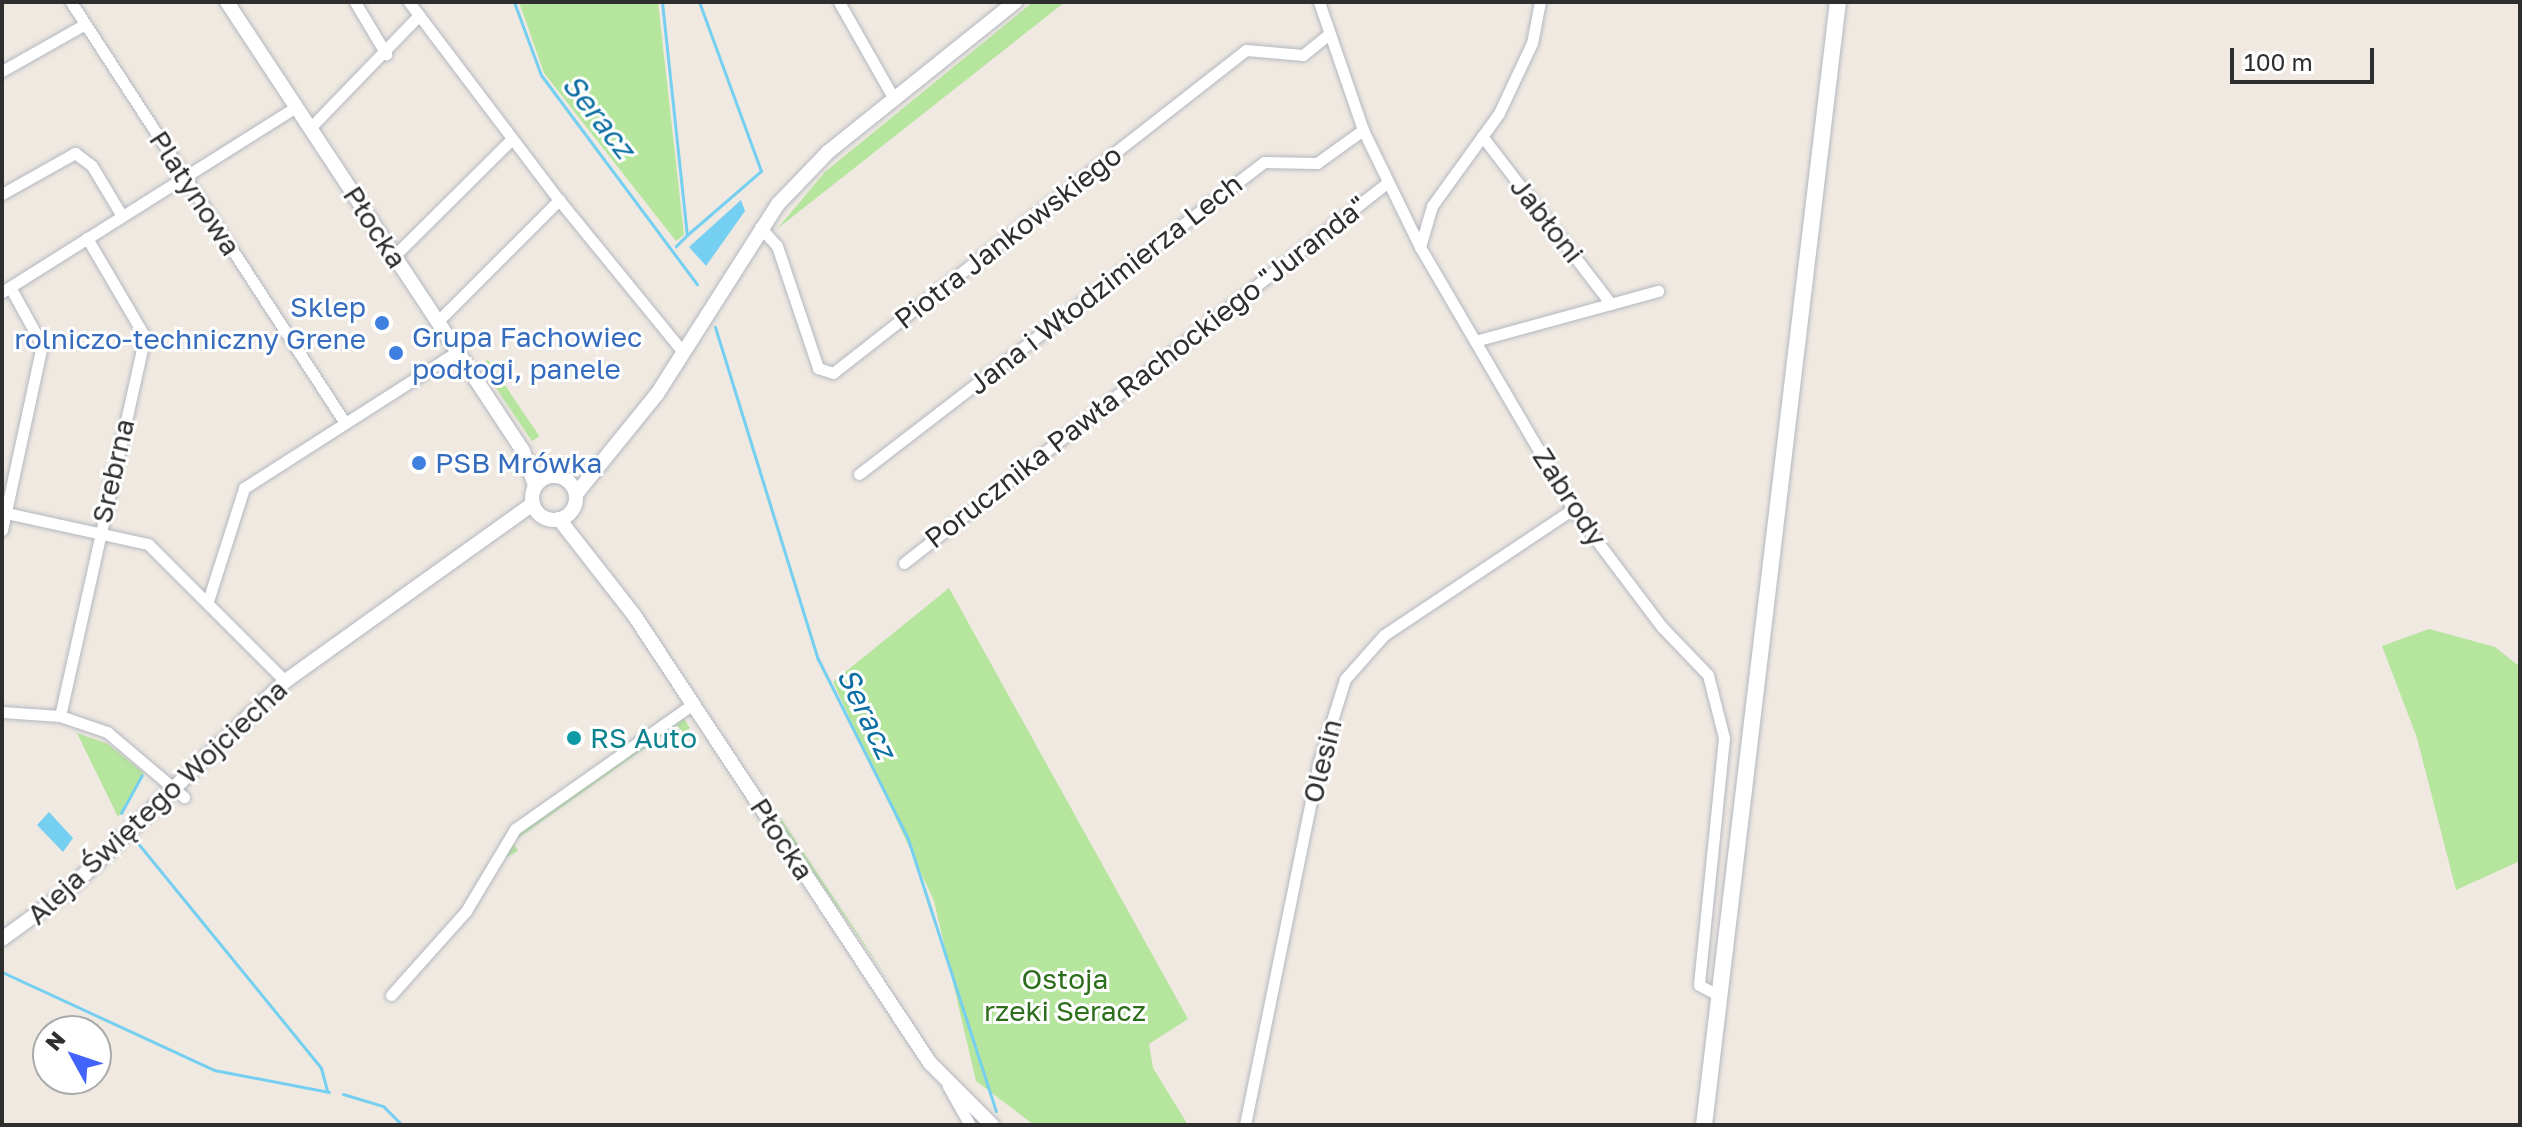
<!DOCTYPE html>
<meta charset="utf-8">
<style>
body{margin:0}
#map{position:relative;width:2522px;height:1127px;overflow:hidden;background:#efe9e1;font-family:"Golos Text",sans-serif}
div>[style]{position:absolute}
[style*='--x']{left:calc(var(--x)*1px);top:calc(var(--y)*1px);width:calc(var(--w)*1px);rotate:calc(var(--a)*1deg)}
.green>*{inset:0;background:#b6e59e;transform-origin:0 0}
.water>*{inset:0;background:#75cff0}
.stream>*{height:3px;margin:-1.5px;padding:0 1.5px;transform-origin:1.5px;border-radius:1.5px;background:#75cff0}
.roads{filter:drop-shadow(0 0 2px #b4b7c1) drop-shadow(0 0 2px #b4b7c1)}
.minor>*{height:11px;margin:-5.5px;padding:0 5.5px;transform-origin:5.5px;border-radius:5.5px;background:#fff}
.tertiary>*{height:14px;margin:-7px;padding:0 7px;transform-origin:7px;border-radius:7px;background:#fff}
.tertiary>.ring{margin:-7px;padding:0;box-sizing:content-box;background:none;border:14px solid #fff;border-radius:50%}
.secondary>*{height:16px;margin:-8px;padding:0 8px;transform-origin:8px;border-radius:8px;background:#fff}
.dots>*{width:22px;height:22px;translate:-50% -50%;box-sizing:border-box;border:4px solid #fff;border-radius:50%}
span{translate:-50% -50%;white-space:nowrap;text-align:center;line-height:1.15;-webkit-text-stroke:6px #fff;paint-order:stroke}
.street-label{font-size:28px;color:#2e2e2e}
.shop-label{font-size:28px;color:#366cbe}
.right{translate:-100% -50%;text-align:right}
.left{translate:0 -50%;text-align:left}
.culture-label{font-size:28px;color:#0d838f}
.park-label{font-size:28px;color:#2c6e1b}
.water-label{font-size:30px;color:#0d6fa3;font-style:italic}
.frame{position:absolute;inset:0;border:4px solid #2e2e2e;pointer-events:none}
.north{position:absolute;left:32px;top:1015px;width:80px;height:80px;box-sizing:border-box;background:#fff;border:2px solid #ababab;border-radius:50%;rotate:310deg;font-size:22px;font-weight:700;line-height:32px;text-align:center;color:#2e2e2e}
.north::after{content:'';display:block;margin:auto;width:28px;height:36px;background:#4264fb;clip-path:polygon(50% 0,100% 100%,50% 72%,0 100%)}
.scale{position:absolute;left:2230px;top:48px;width:144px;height:36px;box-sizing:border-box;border:4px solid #2e2e2e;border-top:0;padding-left:10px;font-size:24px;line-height:28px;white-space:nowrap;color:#2e2e2e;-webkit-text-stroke:6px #fff;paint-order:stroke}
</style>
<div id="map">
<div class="green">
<i style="clip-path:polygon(519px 2px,658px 2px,684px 235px,676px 241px,544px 73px)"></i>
<i style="clip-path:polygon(1033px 2px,1065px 2px,777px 229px,825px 172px)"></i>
<i style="left:488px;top:360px;width:92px;height:9px;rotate:56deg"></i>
<i style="clip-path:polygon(949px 588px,1188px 1019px,1149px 1044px,1153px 1068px,1188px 1125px,1034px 1125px,976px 1081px,934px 901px,833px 682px)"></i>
<i style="clip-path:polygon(2429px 629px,2495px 647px,2520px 667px,2520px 861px,2456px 890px,2417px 738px,2382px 646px)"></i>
<i style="clip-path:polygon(682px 716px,690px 728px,683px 733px,677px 725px,513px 842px,518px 851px,503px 859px,516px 834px)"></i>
<i style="clip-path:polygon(77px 733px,108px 744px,144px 773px,118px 817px)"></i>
<i style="clip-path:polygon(772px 805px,887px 978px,771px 811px)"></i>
</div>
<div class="water">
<i style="clip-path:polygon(741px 200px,745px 211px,706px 266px,689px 247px)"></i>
<i style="clip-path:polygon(49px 812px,73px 838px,63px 852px,37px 825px)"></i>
</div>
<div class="stream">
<i style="--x:514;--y:2;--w:78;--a:69.7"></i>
<i style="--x:541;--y:75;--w:261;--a:53.3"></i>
<i style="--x:662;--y:2;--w:234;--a:83.9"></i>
<i style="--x:687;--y:235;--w:16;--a:135"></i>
<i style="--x:687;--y:235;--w:98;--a:-40.9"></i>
<i style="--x:761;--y:171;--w:180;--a:-110.1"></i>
<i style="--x:715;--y:327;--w:348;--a:72.8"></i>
<i style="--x:818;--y:659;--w:201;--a:63.4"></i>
<i style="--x:908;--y:839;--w:286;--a:72.1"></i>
<i style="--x:121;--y:813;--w:43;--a:-61.1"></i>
<i style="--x:132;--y:836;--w:299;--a:50.8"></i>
<i style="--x:321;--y:1068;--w:24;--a:75"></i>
<i style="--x:2;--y:972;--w:234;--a:24.8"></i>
<i style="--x:214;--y:1070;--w:117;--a:10.8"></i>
<i style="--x:343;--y:1094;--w:42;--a:16.7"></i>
<i style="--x:383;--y:1106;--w:27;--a:45"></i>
</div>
<div class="roads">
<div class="minor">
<i style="--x:71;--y:2;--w:502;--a:56.94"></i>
<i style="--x:355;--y:2;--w:61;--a:59.2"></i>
<i style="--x:409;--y:2;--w:248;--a:52.9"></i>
<i style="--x:839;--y:2;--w:112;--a:60.4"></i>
<i style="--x:1319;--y:2;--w:135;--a:71"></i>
<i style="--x:1363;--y:130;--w:130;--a:64"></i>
<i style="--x:1420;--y:247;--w:303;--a:59.7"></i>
<i style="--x:1573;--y:509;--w:148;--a:53"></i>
<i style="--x:1662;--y:627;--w:66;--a:46.2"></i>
<i style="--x:1708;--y:675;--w:65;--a:75.7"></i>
<i style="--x:1724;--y:738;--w:248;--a:95.8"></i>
<i style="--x:1699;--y:985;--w:19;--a:28"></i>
<i style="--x:2;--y:71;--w:95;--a:-29.5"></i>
<i style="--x:310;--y:128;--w:157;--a:-46"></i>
<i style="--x:1482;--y:136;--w:212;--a:52.5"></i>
<i style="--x:2;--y:194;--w:84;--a:-29.3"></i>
<i style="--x:75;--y:153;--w:21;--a:37"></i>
<i style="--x:92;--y:166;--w:58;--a:59"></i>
<i style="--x:760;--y:227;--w:25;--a:48"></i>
<i style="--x:777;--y:246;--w:129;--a:71.4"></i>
<i style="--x:818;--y:368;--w:16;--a:18"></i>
<i style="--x:833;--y:373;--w:524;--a:-38.03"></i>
<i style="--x:1246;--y:50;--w:57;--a:5"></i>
<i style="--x:1303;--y:55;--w:33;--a:-39"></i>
<i style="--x:1420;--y:247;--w:43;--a:-73.7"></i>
<i style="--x:1432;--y:206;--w:115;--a:-54.2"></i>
<i style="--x:1499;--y:113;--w:77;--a:-64.8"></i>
<i style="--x:1532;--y:43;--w:42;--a:-79"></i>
<i style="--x:394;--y:256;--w:165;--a:-44.8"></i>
<i style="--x:2;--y:292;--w:347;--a:-32.2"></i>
<i style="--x:437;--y:322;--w:173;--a:-45"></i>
<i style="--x:559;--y:200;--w:195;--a:50.8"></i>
<i style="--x:1475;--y:341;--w:190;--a:-15.3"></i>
<i style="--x:859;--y:474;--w:511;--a:-37.61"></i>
<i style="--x:1264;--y:162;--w:53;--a:1.1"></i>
<i style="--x:1317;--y:163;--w:57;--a:-35.7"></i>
<i style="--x:2;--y:512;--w:149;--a:12.4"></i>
<i style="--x:148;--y:544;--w:194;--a:45"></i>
<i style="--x:2;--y:530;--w:189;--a:-77.8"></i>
<i style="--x:42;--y:345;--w:66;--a:-118.9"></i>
<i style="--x:904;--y:563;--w:616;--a:-38.21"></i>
<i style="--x:208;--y:601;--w:119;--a:-72.3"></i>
<i style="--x:244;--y:488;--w:253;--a:-32.6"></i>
<i style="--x:2;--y:712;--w:58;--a:3.9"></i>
<i style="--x:60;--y:716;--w:50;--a:18.8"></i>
<i style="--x:107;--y:732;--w:101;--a:40.2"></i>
<i style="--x:60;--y:716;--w:388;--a:-77.4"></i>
<i style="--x:145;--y:337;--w:115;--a:-120.4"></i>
<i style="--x:391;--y:995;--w:113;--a:-48.2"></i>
<i style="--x:466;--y:911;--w:96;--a:-59.1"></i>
<i style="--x:515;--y:829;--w:218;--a:-35.1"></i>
<i style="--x:948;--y:1086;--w:45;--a:60.6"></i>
<i style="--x:1245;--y:1125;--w:370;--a:-78.5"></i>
<i style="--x:1319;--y:762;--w:87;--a:-72.6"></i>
<i style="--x:1345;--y:679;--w:59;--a:-48.4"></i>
<i style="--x:1384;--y:635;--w:227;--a:-33.7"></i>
</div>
<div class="tertiary">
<i style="--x:227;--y:2;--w:538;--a:56.61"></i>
<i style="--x:523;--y:451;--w:36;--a:71"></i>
<i class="ring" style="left:532px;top:476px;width:30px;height:30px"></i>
<i style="--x:576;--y:494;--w:129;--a:-51"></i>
<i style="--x:657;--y:394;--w:225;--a:-57.5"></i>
<i style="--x:778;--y:204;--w:72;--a:-46.1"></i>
<i style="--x:828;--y:152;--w:240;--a:-38.7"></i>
<i style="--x:559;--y:519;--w:122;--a:52"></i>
<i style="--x:634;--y:615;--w:537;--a:56.55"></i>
<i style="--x:930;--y:1063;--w:88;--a:45"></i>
<i style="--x:2;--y:939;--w:77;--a:-36"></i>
<i style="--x:64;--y:894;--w:306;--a:-43.9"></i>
<i style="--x:284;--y:682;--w:306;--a:-35.6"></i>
</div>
<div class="secondary">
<i style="--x:1704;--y:1125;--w:1131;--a:-83.2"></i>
</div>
</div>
<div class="dots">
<i style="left:382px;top:323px;background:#3f7fe0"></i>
<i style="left:396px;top:353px;background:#3f7fe0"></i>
<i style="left:419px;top:463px;background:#3f7fe0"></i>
<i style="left:574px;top:738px;background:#0f9aa8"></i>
</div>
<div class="street-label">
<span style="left:195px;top:193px;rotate:57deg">Platynowa</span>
<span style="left:1547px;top:220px;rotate:52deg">Jabłoni</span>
<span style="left:375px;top:227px;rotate:57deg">Płocka</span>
<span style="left:1008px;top:237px;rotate:-38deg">Piotra Jankowskiego</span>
<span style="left:1105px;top:284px;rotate:-38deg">Jana i Włodzimierza Lech</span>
<span style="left:1146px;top:372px;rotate:-38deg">Porucznika Pawła Rachockiego "Juranda"</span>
<span style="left:113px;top:471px;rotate:-77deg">Srebrna</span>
<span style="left:1570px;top:497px;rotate:57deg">Zabrody</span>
<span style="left:1322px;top:761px;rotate:-76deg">Olesin</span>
<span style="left:157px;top:802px;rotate:-43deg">Aleja Świętego Wojciecha</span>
<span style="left:782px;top:839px;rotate:57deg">Płocka</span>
</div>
<div class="shop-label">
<span class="right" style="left:366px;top:323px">Sklep<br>rolniczo-techniczny Grene</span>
<span class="left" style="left:412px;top:353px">Grupa Fachowiec<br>podłogi, panele</span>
<span class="left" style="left:435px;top:463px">PSB Mrówka</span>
</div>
<div class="culture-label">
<span class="left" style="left:590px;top:738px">RS Auto</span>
</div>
<div class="park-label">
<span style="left:1065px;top:995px">Ostoja<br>rzeki Seracz</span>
</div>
<div class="water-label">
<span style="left:599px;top:116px;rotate:52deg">Seracz</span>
<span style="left:867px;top:713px;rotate:64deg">Seracz</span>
</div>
<div class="frame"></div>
<div class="north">N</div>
<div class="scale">100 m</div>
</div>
